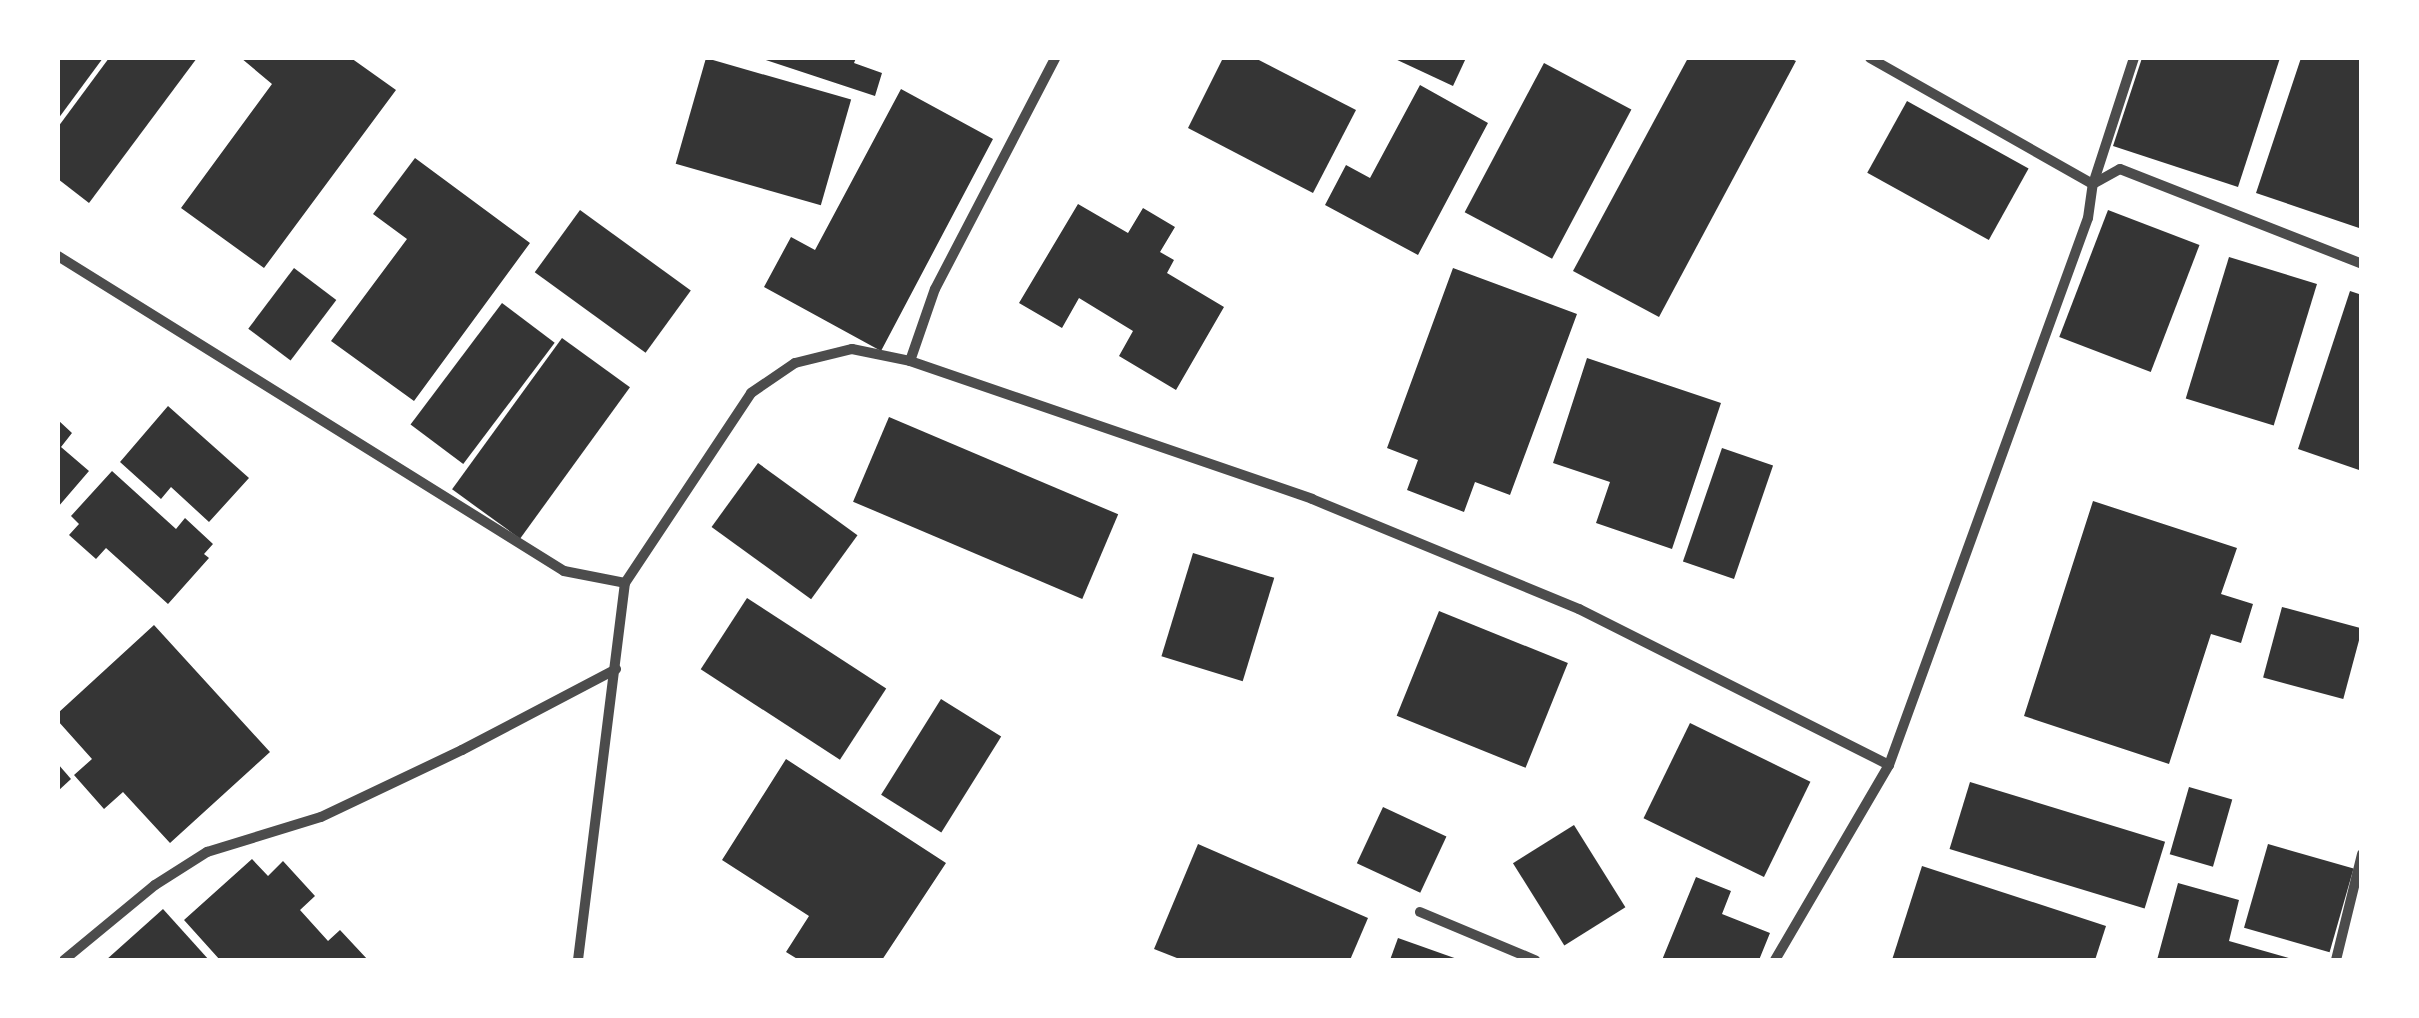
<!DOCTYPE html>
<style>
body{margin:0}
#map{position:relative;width:2419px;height:1018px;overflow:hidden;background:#fff;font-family:"Sofia Sans Condensed",sans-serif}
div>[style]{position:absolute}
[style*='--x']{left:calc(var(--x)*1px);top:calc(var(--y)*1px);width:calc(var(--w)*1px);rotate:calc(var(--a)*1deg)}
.building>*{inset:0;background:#353535;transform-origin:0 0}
.minor>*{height:10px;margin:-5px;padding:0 5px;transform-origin:5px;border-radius:5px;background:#4c4c4c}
span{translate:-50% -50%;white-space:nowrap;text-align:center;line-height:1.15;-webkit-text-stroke:10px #fff;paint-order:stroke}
.frame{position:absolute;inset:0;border:60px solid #fff;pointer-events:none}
</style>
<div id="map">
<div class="building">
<i style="clip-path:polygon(58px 58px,103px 58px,58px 119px)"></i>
<i style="clip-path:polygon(109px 58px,197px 58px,89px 203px,58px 179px,58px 127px)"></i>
<i style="clip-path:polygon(241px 58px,351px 58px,396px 90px,264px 268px,181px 208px,272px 84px)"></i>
<i style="left:706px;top:58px;width:151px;height:110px;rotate:16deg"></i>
<i style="clip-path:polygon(760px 58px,856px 58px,854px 63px,882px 73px,875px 96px)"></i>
<i style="clip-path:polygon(1223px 58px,1255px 58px,1356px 110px,1313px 193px,1188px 128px)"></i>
<i style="clip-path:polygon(1393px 58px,1466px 58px,1453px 86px)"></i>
<i style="clip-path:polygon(1688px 58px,1789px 58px,1796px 61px,1659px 317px,1573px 271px)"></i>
<i style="clip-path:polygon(2142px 58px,2280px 58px,2238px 187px,2113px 146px)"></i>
<i style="clip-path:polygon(2301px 58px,2362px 58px,2362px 229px,2256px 193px)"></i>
<i style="left:1544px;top:63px;width:99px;height:169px;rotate:28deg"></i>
<i style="clip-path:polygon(1420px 85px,1488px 123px,1418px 255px,1325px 205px,1346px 165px,1370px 178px)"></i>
<i style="clip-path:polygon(901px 89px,993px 139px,881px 351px,764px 287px,791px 237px,815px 250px)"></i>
<i style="left:1907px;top:101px;width:139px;height:82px;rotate:29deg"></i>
<i style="clip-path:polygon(415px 158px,530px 243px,414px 401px,331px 341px,407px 239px,373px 214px)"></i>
<i style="clip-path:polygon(1078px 204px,1128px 233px,1143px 208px,1175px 227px,1160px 252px,1174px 260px,1167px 273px,1224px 307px,1176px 390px,1119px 356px,1133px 331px,1079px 298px,1062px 328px,1019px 303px)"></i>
<i style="left:580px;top:210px;width:137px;height:77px;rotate:36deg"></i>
<i style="left:2108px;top:210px;width:98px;height:136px;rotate:21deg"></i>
<i style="left:2229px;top:257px;width:92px;height:148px;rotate:17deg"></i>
<i style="left:294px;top:268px;width:53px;height:76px;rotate:37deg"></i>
<i style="clip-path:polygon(1453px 268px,1577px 314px,1510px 495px,1475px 482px,1464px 512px,1407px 490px,1418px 460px,1387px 448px)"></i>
<i style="clip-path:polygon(2350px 291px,2362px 295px,2362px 471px,2298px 449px)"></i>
<i style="left:502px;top:303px;width:66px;height:152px;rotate:37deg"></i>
<i style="left:562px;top:338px;width:84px;height:187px;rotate:36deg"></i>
<i style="clip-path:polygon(1587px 358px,1721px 403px,1672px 549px,1596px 523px,1610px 482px,1553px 463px)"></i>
<i style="clip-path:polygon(168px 406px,249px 478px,209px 522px,171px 487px,161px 499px,120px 462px)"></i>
<i style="left:889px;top:417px;width:249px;height:92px;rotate:23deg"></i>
<i style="clip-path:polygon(58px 420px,72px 433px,61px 447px,89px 471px,58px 507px)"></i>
<i style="left:1722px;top:448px;width:54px;height:120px;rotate:19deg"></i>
<i style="left:758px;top:463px;width:123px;height:79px;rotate:36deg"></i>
<i style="clip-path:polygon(112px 471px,176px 529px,185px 518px,213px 544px,204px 554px,209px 558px,168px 604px,106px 548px,96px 559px,69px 535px,79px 524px,71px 516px)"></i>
<i style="clip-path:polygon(2093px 501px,2237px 548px,2221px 594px,2253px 604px,2241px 643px,2211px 634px,2169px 764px,2024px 716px)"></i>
<i style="left:1193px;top:553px;width:85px;height:108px;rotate:17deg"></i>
<i style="left:747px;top:598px;width:166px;height:85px;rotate:33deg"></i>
<i style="left:2282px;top:607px;width:83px;height:73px;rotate:15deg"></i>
<i style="left:1439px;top:611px;width:139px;height:113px;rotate:22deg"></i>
<i style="clip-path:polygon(154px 625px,270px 752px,170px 843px,123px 792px,104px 809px,74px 775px,92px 759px,58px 721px,58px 713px)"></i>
<i style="left:941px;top:699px;width:71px;height:113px;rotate:32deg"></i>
<i style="left:1690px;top:723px;width:134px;height:106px;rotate:26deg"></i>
<i style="clip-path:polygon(786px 759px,946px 863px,882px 960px,799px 960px,786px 952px,809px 916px,722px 860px)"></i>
<i style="clip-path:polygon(58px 764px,71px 779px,58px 791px)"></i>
<i style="left:1970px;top:782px;width:204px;height:70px;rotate:17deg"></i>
<i style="left:2189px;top:787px;width:45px;height:70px;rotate:16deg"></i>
<i style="left:1383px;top:807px;width:70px;height:62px;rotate:25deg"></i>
<i style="left:1574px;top:825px;width:97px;height:72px;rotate:58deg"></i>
<i style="clip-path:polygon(1198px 844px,1368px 918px,1350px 960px,1182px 960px,1154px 949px)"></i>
<i style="left:2268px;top:844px;width:89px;height:87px;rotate:16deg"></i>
<i style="clip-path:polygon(252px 859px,268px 876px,283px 861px,315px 896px,300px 910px,328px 941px,340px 930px,368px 960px,220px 960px,184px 920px)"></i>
<i style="clip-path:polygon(1922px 866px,2106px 926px,2095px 960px,1892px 960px)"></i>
<i style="clip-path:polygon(1696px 877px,1731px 891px,1722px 914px,1770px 933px,1759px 960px,1662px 960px)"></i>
<i style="clip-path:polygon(2178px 883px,2239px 900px,2229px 941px,2296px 960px,2157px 960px)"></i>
<i style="clip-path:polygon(163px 909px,209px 960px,106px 960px)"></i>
<i style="clip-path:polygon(1398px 938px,1460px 960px,1390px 960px)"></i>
</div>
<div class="minor">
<i style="--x:1870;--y:58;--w:256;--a:29.5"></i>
<i style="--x:2093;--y:184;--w:133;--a:-72"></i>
<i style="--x:58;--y:256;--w:596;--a:31.9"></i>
<i style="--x:564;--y:571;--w:62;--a:11.1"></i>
<i style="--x:625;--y:583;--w:228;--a:-56.4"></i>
<i style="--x:751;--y:393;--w:53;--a:-34.3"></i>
<i style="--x:795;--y:363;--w:59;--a:-13.8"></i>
<i style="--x:852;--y:349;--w:59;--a:11.7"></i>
<i style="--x:910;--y:361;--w:425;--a:18.9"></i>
<i style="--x:1312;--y:499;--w:289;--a:22.4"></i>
<i style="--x:1579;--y:609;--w:347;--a:26.7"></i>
<i style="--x:910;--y:361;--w:76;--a:-70.9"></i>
<i style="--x:935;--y:289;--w:260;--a:-62.5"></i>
<i style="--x:1420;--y:912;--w:125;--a:22.7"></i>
<i style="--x:64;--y:960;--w:118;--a:-39.5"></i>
<i style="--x:155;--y:885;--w:62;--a:-32.4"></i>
<i style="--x:207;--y:852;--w:119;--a:-17.1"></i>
<i style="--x:321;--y:817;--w:156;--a:-25.4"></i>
<i style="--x:462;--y:750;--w:174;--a:-27.7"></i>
<i style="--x:578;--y:960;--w:380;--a:-82.9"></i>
<i style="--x:1775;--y:960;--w:226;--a:-59.7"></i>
<i style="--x:1889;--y:765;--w:582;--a:-70.01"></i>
<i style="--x:2088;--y:218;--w:34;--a:-82"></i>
<i style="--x:2093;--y:184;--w:31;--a:-29"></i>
<i style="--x:2120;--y:169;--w:260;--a:21.4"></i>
<i style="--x:2336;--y:960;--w:109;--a:-76.2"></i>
</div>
<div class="frame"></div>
</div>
